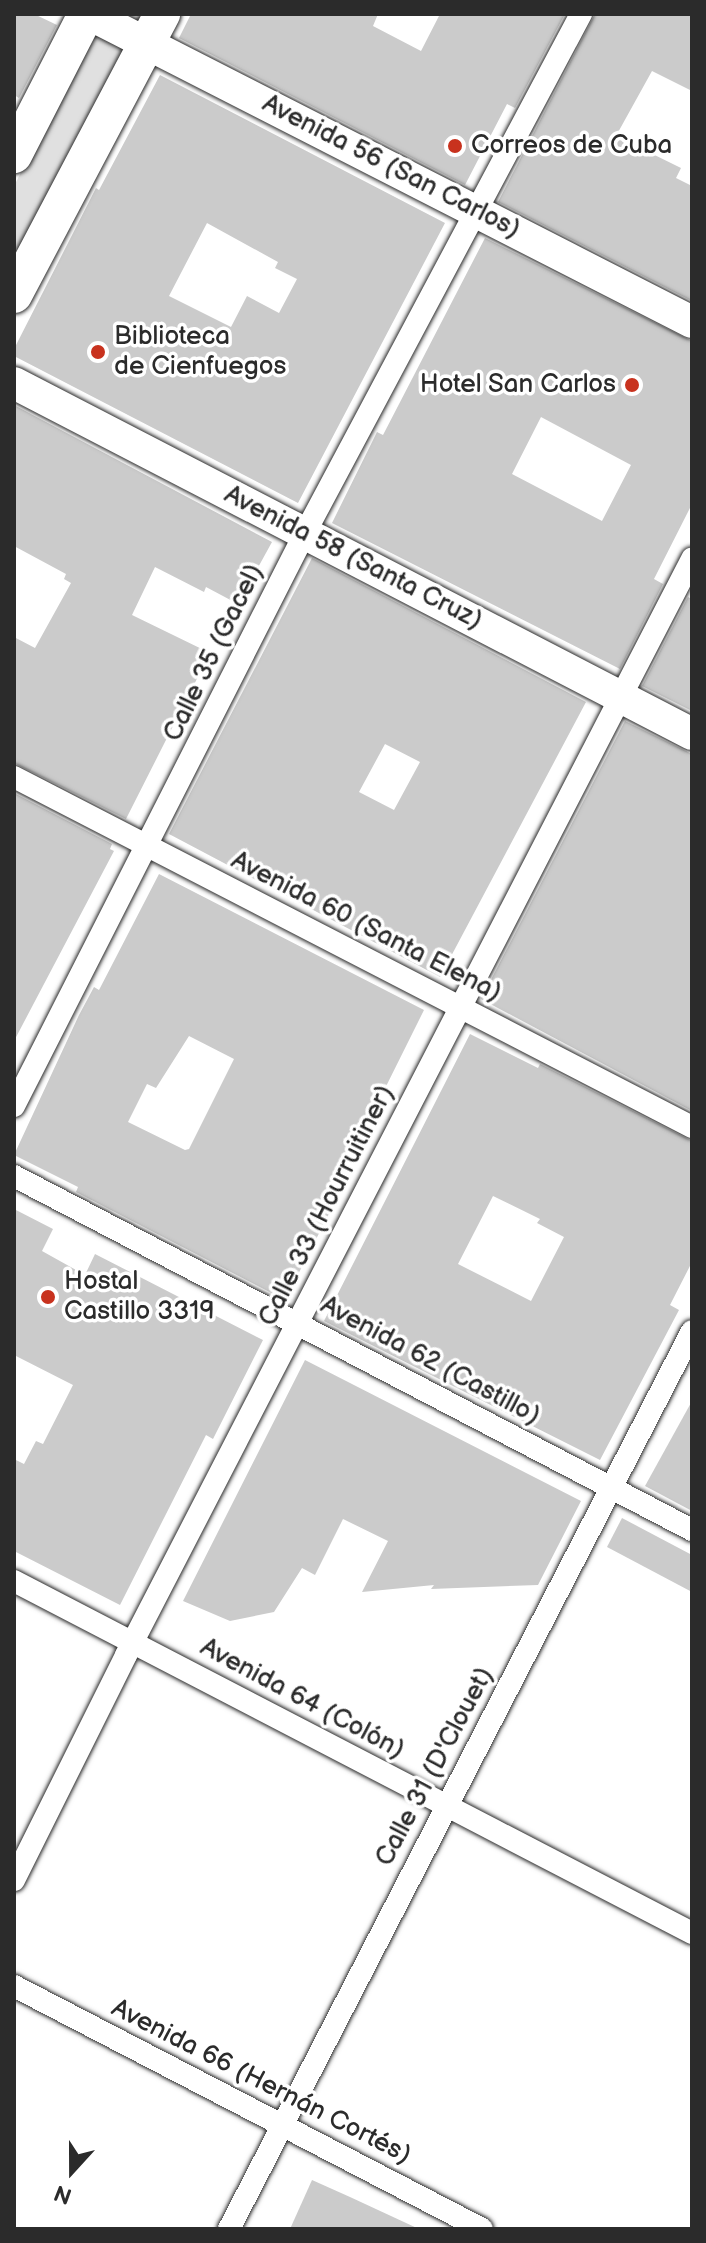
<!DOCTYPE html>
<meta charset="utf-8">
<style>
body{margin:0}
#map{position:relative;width:706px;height:2243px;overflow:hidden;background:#fff;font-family:"Balsamiq Sans",sans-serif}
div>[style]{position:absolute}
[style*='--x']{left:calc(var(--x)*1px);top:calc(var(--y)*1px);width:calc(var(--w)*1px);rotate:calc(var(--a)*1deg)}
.green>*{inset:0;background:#e0e0e0}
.building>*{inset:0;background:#cbcbcb}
.roads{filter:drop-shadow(0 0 2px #2b2b2b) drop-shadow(0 0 2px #2b2b2b)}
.street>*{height:22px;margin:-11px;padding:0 11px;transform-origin:11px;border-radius:11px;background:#fff}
.secondary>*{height:32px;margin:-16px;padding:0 16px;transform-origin:16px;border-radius:16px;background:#fff}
.primary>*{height:36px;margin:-18px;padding:0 18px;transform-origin:18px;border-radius:18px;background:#fff}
.dots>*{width:22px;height:22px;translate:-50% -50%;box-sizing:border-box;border:4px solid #fff;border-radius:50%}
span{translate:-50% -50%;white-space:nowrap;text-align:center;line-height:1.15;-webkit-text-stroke:7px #fff;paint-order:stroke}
.poi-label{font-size:26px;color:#2b2b2b}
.left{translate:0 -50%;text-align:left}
.right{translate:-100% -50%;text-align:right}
.street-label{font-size:26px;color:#2b2b2b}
.frame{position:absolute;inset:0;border:16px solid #2b2b2b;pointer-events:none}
.north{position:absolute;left:32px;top:2131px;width:80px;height:80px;-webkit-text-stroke:6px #fff;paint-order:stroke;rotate:201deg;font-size:22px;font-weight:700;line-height:32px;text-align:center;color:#2b2b2b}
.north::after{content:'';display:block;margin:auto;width:28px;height:36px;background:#2b2b2b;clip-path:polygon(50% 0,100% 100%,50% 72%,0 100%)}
</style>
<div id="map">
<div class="green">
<i style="clip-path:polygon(103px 14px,152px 14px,14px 271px,14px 186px)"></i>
</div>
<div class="building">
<i style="clip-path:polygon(14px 14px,34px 14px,57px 25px,19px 98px,14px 95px)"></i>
<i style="clip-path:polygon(191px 14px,378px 14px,373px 26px,421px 51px,440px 14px,565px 14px,515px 108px,507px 104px,465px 185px,179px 38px)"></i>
<i style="clip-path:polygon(595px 14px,692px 14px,692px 91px,652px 71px,616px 136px,681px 168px,676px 178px,692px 186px,692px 301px,498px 202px)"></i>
<i style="clip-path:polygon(evenodd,160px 75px,445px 223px,298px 503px,14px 356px,14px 349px,96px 188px,99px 190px,160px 75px,207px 223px,278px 262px,275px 268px,297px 279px,279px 313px,247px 296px,231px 327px,169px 296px,207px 223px)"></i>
<i style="clip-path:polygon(evenodd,485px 238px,692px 341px,692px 504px,654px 579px,663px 584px,620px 669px,332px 523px,377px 432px,383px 435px,485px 238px,541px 417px,631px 465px,602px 521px,512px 474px,541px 417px)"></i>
<i style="clip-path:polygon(14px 405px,272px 542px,238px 604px,206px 587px,204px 592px,155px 567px,132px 615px,210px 653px,126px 819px,14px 763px,14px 637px,35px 648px,71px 583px,64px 579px,66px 574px,14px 546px)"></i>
<i style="clip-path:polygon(evenodd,312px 558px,586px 702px,440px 977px,169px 834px,312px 558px,385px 744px,420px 762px,394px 810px,359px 792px,385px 744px)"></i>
<i style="clip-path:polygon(688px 597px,692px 599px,692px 711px,642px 686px)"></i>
<i style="clip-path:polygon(625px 721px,692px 754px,692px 1111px,481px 999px)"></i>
<i style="clip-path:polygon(14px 793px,112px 844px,110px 849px,114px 851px,14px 1041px)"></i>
<i style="clip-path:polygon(evenodd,159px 874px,424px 1010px,329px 1201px,334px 1204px,285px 1300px,76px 1192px,78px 1187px,14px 1155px,79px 1015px,94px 987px,99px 990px,159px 874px,189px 1036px,234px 1059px,189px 1149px,185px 1150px,128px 1122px,147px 1084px,156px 1088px,189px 1036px)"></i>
<i style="clip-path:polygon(evenodd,470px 1034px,538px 1068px,540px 1064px,692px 1141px,692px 1262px,670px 1305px,679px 1310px,600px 1460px,324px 1321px,470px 1034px,493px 1196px,540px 1219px,537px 1223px,564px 1237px,531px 1301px,458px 1264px,493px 1196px)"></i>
<i style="clip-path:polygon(14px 1209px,53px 1229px,42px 1251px,85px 1275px,95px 1254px,263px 1340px,213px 1439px,206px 1435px,120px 1605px,14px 1551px,14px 1459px,24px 1464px,36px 1441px,43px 1444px,73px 1385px,14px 1355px)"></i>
<i style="clip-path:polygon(305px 1360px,581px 1501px,538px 1585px,431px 1589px,434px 1585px,362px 1592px,388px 1541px,343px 1519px,315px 1575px,302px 1568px,274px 1612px,230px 1621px,183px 1601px)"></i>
<i style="clip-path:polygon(692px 1401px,692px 1511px,645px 1486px)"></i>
<i style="clip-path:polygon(622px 1518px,692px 1555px,692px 1592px,607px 1547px)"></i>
<i style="clip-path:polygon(312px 2180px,350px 2197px,419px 2229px,290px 2229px)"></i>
</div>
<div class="roads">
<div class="street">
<i style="--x:14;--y:777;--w:763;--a:27.3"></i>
<i style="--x:14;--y:1106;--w:643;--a:-63.08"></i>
<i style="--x:305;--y:533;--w:588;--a:-62"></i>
<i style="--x:14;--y:1176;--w:765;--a:27.57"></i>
<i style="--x:14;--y:1581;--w:764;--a:27.44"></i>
<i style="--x:14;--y:1880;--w:251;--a:-63.5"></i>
<i style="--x:126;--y:1655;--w:1234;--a:-62.69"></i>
<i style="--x:14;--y:1986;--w:527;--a:27.44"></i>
<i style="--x:229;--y:2229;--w:1010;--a:-62.72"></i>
</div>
<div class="secondary">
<i style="--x:89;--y:14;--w:677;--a:27.06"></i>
<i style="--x:14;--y:383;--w:763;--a:27.37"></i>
</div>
<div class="primary">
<i style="--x:14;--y:155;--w:158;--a:-62.9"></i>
<i style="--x:14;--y:295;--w:318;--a:-62.2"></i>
</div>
</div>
<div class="dots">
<i style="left:455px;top:146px;background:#c8321e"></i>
<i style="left:98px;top:352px;background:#c8321e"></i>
<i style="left:632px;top:385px;background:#c8321e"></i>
<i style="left:48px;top:1297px;background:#c8321e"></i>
</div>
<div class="poi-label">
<span class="left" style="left:471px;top:146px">Correos de Cuba</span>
<span class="left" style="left:114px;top:352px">Biblioteca<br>de Cienfuegos</span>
<span class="right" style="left:616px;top:385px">Hotel San Carlos</span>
<span class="left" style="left:64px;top:1297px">Hostal<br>Castillo 3319</span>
</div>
<div class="street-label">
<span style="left:391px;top:167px;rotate:27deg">Avenida 56 (San Carlos)</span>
<span style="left:353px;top:558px;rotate:27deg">Avenida 58 (Santa Cruz)</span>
<span style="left:214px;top:653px;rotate:-64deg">Calle 35 (Gacel)</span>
<span style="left:366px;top:927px;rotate:27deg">Avenida 60 (Santa Elena)</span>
<span style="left:327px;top:1206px;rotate:-63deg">Calle 33 (Hourruitiner)</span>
<span style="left:430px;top:1361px;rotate:28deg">Avenida 62 (Castillo)</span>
<span style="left:302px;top:1699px;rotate:28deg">Avenida 64 (Colón)</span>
<span style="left:435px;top:1767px;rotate:-62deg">Calle 31 (D'Clouet)</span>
<span style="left:261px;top:2082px;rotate:27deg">Avenida 66 (Hernán Cortés)</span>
</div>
<div class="frame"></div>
<div class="north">N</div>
</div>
